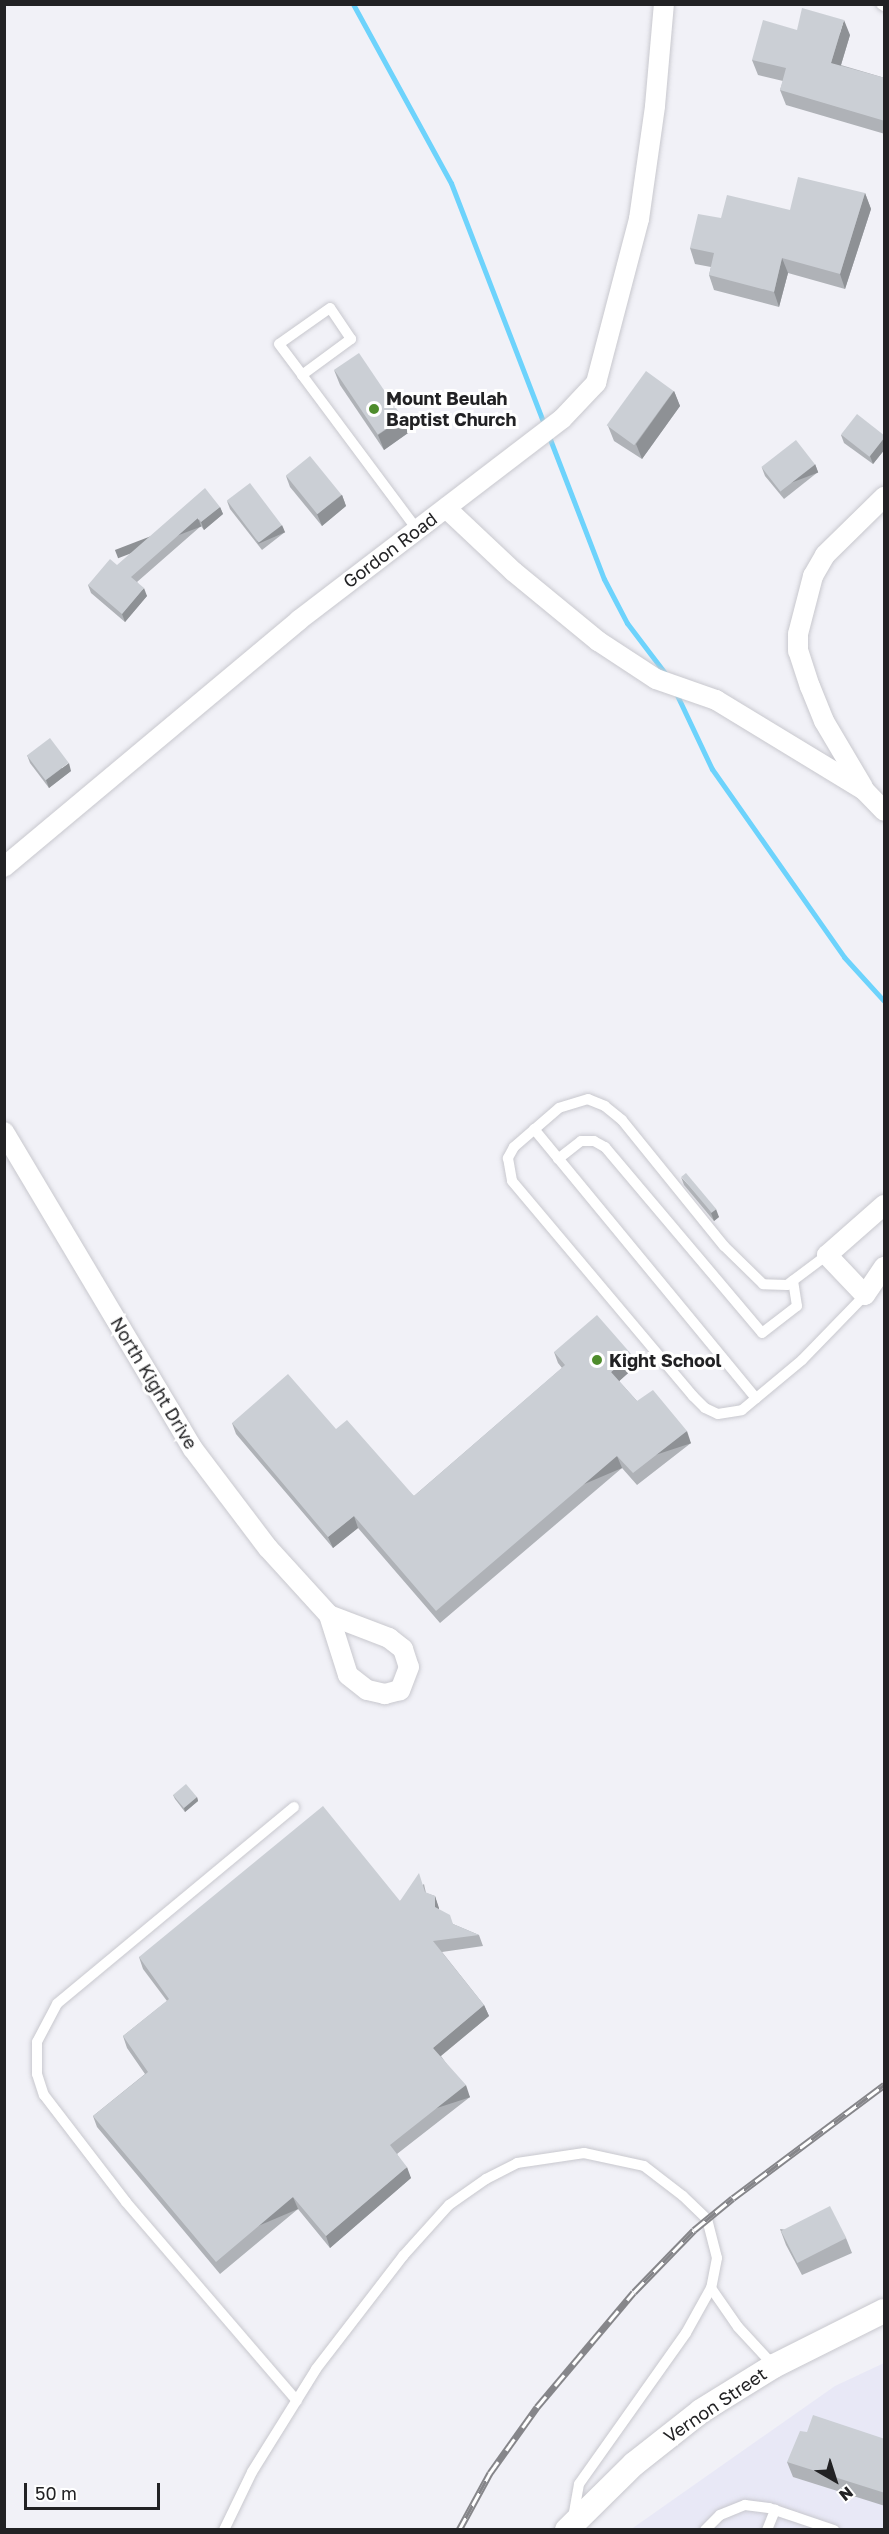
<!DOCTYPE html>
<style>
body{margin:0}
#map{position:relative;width:889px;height:2534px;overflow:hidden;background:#f1f1f7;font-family:"Golos Text",sans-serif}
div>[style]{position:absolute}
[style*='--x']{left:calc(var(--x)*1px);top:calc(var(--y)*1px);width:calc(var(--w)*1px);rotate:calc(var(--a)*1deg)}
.built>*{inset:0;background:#e8e8f6}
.stream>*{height:5px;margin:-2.5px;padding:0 2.5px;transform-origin:2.5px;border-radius:2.5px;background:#6dd3fc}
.roads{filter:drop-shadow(0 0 2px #c8c8ce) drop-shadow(0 0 2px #c8c8ce)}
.service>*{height:10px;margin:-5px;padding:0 5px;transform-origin:5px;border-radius:5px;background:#fff}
.minor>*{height:20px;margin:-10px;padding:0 10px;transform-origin:10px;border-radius:10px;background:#fff}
.tertiary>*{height:24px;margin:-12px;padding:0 12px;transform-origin:12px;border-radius:12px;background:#fff}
.rail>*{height:7px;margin-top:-3.5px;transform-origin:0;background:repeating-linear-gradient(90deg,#fff 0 14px,#86868a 0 28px);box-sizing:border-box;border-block:2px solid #86868a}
.wall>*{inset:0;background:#afb2b7}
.shaded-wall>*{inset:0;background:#8e9195;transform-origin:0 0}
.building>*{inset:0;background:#cbcfd5;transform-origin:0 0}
.dots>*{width:16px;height:16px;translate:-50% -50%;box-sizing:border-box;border:3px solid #fff;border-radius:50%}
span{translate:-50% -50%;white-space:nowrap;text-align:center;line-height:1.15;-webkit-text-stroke:6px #fff;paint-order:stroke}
.poi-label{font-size:18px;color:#222224;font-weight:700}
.left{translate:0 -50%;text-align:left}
.street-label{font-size:18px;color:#222224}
.frame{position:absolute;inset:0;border:6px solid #222224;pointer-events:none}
.north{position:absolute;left:805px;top:2450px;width:60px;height:60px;-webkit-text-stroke:4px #fff;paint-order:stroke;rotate:141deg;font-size:16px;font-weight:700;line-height:24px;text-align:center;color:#222224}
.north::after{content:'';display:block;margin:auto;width:21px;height:27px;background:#222224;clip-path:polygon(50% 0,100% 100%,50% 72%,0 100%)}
.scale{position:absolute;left:24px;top:2483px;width:136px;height:27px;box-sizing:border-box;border:3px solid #222224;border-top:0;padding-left:8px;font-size:18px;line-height:21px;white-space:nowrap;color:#222224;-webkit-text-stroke:4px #fff;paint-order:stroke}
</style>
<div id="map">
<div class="built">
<i style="clip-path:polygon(884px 2363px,884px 2529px,630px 2530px,835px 2386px)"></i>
</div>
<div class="stream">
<i style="--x:353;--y:4;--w:204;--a:61.3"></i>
<i style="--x:451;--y:183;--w:261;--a:68.9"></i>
<i style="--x:548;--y:434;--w:155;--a:68.9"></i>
<i style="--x:604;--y:579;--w:50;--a:62.4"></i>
<i style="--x:627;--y:623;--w:68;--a:52.8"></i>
<i style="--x:676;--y:693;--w:84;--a:64.7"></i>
<i style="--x:712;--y:769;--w:230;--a:54.9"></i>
<i style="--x:844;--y:957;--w:59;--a:47.7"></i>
</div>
<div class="roads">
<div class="service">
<i style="--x:881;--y:4;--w:4;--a:34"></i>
<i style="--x:302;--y:375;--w:61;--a:-36.3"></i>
<i style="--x:351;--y:339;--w:37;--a:-124"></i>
<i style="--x:330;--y:308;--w:62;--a:144.8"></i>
<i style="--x:279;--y:344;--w:39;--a:53"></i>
<i style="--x:302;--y:375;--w:191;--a:53.3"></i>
<i style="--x:534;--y:1129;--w:349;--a:50.5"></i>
<i style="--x:558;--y:1159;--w:29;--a:-38"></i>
<i style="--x:581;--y:1141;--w:13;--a:0"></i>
<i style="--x:594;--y:1141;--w:13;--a:29"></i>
<i style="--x:605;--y:1147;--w:243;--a:49.8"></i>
<i style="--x:762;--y:1333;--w:44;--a:-37.6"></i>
<i style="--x:797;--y:1306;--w:26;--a:-99"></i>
<i style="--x:827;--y:1255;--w:50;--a:143.1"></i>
<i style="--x:787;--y:1285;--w:24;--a:-178"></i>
<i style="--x:763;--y:1284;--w:54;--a:-135.7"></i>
<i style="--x:724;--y:1246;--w:162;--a:-129"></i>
<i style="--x:622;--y:1120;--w:22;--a:-141"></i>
<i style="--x:605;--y:1106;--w:18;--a:-158"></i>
<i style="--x:588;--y:1099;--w:30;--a:163"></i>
<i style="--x:559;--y:1108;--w:60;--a:139.1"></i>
<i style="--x:514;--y:1147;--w:13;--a:119"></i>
<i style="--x:508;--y:1158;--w:23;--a:80"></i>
<i style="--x:512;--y:1181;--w:281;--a:49.9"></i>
<i style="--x:693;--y:1396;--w:17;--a:45"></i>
<i style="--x:705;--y:1408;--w:14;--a:25"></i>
<i style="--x:718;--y:1414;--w:24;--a:-9"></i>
<i style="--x:742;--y:1410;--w:78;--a:-39.8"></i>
<i style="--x:802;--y:1360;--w:91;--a:-45.9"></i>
<i style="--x:294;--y:1807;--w:308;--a:140.3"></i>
<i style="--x:57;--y:2004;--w:43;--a:117.8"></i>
<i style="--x:37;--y:2042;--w:32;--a:90"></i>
<i style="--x:37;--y:2074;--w:22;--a:72"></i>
<i style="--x:44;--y:2095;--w:135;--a:52.5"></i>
<i style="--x:126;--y:2202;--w:262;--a:49.3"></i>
<i style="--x:711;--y:2288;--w:47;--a:55.3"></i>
<i style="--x:738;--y:2327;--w:53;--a:47.3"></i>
<i style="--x:224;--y:2530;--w:64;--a:-64.2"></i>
<i style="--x:252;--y:2472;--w:121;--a:-58.1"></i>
<i style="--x:316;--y:2369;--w:143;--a:-52.4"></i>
<i style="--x:403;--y:2256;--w:69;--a:-48"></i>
<i style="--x:449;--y:2205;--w:45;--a:-35.1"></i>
<i style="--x:486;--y:2179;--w:35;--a:-27"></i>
<i style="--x:517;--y:2163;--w:68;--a:-8.5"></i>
<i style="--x:584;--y:2153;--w:61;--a:12.2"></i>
<i style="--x:644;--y:2166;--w:49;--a:37.6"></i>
<i style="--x:683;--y:2196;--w:33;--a:44"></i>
<i style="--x:707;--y:2219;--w:40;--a:75.6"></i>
<i style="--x:717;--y:2258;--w:31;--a:101"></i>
<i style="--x:711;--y:2288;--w:51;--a:119.1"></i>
<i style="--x:686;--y:2333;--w:185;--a:125.3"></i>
<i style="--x:579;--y:2484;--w:34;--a:100"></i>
<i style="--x:705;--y:2530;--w:21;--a:-45"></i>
<i style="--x:720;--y:2515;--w:27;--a:-22"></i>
<i style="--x:745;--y:2505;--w:24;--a:7"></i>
<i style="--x:769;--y:2508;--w:69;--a:18.7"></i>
<i style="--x:767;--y:2530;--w:22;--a:-68"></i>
</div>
<div class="minor">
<i style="--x:446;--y:508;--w:93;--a:43.3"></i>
<i style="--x:514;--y:572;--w:109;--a:39.4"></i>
<i style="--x:598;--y:641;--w:69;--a:33.2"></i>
<i style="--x:656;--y:679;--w:64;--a:19.3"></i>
<i style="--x:716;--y:700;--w:173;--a:31.3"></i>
<i style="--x:864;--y:790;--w:29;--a:46"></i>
<i style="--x:863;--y:787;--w:77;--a:-120.6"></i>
<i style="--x:824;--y:721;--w:37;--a:-112"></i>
<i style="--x:810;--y:687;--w:38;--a:-108"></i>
<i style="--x:798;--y:651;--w:17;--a:-90"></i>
<i style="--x:798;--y:634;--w:60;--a:-75.5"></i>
<i style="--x:813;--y:576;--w:24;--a:-60"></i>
<i style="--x:825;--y:555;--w:83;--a:-44.5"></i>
<i style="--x:4;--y:867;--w:385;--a:-39.9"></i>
<i style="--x:299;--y:620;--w:331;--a:-37.4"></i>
<i style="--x:562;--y:419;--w:50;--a:-46.6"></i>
<i style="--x:596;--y:383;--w:170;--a:-75.3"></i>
<i style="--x:639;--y:219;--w:114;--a:-81.9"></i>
<i style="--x:655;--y:106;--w:102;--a:-85"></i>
<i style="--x:4;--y:1132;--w:369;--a:59.2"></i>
<i style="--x:193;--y:1449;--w:124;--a:52.9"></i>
<i style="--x:268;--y:1548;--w:91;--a:47.7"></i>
<i style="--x:329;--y:1615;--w:64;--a:21"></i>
<i style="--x:389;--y:1638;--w:18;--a:38"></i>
<i style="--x:403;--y:1649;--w:19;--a:72"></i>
<i style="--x:409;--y:1667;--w:25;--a:111"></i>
<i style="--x:400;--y:1690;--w:16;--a:165"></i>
<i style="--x:385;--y:1694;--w:18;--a:-167"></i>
<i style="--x:367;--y:1690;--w:24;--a:-142"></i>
<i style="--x:348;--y:1675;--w:63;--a:-107.6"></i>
<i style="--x:884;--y:1205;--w:76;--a:138.7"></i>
<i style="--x:827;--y:1255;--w:55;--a:46.5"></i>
<i style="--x:865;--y:1295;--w:34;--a:-56"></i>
</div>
<div class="tertiary">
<i style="--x:567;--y:2530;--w:94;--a:-44.6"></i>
<i style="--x:634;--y:2464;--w:85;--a:-38.3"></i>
<i style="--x:701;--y:2411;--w:86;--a:-31.7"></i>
<i style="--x:774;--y:2366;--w:123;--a:-26.6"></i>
</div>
</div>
<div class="rail">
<i style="--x:459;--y:2530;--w:65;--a:-61.5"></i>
<i style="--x:490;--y:2473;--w:81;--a:-54.5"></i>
<i style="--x:537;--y:2407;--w:150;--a:-49.9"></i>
<i style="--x:634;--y:2292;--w:86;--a:-45.9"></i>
<i style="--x:694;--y:2230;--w:50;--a:-39.4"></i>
<i style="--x:733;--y:2198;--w:189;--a:-36.8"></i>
</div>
<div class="wall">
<i style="clip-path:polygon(797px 30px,850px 35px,841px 65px,885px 78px,885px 134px,786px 105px,780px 90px,783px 81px,758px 75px,752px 60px)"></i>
<i style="clip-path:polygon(865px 193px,871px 209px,845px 289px,788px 273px,779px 307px,714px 290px,709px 275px,711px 267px,695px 264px,690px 248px,721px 218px,790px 210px)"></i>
<i style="clip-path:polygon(334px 370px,403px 418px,408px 433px,384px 450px,340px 385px)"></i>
<i style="clip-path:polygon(674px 391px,680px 406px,642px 459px,614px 441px,608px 426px)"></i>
<i style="clip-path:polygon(841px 435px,885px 436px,885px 449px,873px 464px,844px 443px)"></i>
<i style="clip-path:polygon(815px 464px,818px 472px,784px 499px,765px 476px,762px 468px)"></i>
<i style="clip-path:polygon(286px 476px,342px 495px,346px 506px,322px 526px,290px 487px)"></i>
<i style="clip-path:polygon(227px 501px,285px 532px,262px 550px,230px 509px)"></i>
<i style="clip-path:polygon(220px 507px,223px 514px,204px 530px,201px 526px,137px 582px,147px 596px,125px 622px,91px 593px,88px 585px)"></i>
<i style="clip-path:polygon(27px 755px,71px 771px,49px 788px,30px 763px)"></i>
<i style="clip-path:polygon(681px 1177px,719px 1217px,714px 1221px,684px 1185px)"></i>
<i style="clip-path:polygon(554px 1352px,636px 1366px,619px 1381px,637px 1401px,691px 1443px,637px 1485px,622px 1468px,440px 1623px,358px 1528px,333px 1548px,236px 1434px,232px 1423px,336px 1429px,414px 1496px,562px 1368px,558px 1363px)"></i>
<i style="clip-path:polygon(173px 1795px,197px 1797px,198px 1801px,185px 1812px,175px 1799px)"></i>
<i style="clip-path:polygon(424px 1884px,426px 1893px,435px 1896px,439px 1910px,453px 1924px,479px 1935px,483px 1946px,442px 1952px,484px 2005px,489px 2016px,441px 2056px,470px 2097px,397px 2154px,411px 2178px,330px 2248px,298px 2209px,220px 2274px,97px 2127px,93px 2116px,145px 2074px,127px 2048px,123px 2036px,167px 2001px,143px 1969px,139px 1957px,400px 1901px)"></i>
<i style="clip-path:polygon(780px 2229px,846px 2238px,852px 2253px,802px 2275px,786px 2245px)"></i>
<i style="clip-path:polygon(885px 2439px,885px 2506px,793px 2477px,787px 2462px)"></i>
</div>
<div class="shaded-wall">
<i style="clip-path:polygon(844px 20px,850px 35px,837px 78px,831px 63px)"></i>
<i style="clip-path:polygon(865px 193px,871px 209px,845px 289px,840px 274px)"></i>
<i style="clip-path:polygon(782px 258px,788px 273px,779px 307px,774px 292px)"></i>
<i style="clip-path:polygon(674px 391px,680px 406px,642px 459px,636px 444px)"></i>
<i style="clip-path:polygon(403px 418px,408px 433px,384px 450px,378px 435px)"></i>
<i style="clip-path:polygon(885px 437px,885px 449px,873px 464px,870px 456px)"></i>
<i style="left:815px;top:464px;width:9px;height:43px;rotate:69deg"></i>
<i style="clip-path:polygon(342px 495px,346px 506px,322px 526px,317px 514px)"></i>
<i style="clip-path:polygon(220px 507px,223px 514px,204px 530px,201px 522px)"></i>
<i style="left:198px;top:518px;width:9px;height:89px;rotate:69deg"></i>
<i style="left:282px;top:525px;width:8px;height:29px;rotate:67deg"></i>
<i style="clip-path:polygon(144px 588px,147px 596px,125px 622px,122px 614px)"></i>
<i style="clip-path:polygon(69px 763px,71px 771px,49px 788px,46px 780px)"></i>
<i style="clip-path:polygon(716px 1209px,719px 1217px,714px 1221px,711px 1213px)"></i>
<i style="clip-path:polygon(632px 1355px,636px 1366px,616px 1384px,611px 1372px)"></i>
<i style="left:687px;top:1431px;width:13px;height:68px;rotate:72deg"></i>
<i style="left:617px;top:1456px;width:13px;height:238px;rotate:67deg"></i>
<i style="clip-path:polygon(354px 1516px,358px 1528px,333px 1548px,328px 1537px)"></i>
<i style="clip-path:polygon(197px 1797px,198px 1801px,185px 1812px,184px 1808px)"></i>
<i style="clip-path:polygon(435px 1896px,439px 1908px,439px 1919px,435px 1907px)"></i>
<i style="clip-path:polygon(484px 2005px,489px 2016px,437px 2059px,433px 2048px)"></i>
<i style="left:466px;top:2085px;width:13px;height:97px;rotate:72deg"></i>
<i style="clip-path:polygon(407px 2167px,411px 2178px,330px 2248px,326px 2236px)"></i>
<i style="left:293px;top:2197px;width:13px;height:101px;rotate:67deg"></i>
</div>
<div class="building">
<i style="clip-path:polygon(802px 8px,844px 20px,831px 63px,885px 78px,885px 121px,780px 90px,786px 68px,752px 60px,763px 20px,797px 30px)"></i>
<i style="clip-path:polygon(798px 177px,865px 193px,840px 274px,782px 258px,774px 292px,709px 275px,714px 253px,690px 248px,698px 214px,721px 218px,727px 195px,790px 210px)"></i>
<i style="left:359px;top:353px;width:78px;height:30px;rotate:56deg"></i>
<i style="left:646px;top:371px;width:34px;height:67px;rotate:36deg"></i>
<i style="left:857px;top:414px;width:36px;height:26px;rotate:38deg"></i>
<i style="left:796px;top:440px;width:31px;height:44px;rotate:52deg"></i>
<i style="left:310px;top:456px;width:50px;height:31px;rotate:51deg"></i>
<i style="left:250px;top:483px;width:53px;height:29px;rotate:53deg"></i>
<i style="clip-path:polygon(205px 488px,220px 507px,201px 522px,198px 518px,131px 577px,144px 588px,122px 614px,88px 585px,110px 559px,117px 565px)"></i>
<i style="left:50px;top:738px;width:31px;height:29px;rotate:53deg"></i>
<i style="left:686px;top:1173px;width:47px;height:6px;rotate:50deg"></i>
<i style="clip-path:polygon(597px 1315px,632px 1355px,611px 1372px,637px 1401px,653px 1390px,687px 1431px,633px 1473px,617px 1456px,436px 1611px,354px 1516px,328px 1537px,232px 1423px,288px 1374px,336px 1429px,347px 1420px,414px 1496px,565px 1365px,554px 1352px)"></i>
<i style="left:186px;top:1784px;width:17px;height:17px;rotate:50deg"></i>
<i style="clip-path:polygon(323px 1806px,400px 1901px,419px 1873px,425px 1892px,435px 1896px,435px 1907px,450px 1915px,453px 1924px,479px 1935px,433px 1941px,484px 2005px,433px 2048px,466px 2085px,390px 2145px,407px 2167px,326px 2236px,293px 2197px,216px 2262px,93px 2116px,148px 2072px,123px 2036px,169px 1999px,139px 1957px)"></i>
<i style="left:830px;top:2206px;width:36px;height:55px;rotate:63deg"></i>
<i style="clip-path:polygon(813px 2415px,885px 2439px,885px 2493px,787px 2462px,800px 2431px,807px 2432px)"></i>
</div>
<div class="dots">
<i style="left:374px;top:409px;background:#4e8c2c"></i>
<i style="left:597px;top:1360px;background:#4e8c2c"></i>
</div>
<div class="poi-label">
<span class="left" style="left:386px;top:409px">Mount Beulah<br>Baptist Church</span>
<span class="left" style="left:609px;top:1360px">Kight School</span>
</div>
<div class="street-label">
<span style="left:390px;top:550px;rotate:-37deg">Gordon Road</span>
<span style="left:154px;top:1383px;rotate:59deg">North Kight Drive</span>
<span style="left:715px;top:2405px;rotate:-34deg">Vernon Street</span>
</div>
<div class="frame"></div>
<div class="north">N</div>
<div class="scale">50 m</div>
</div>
